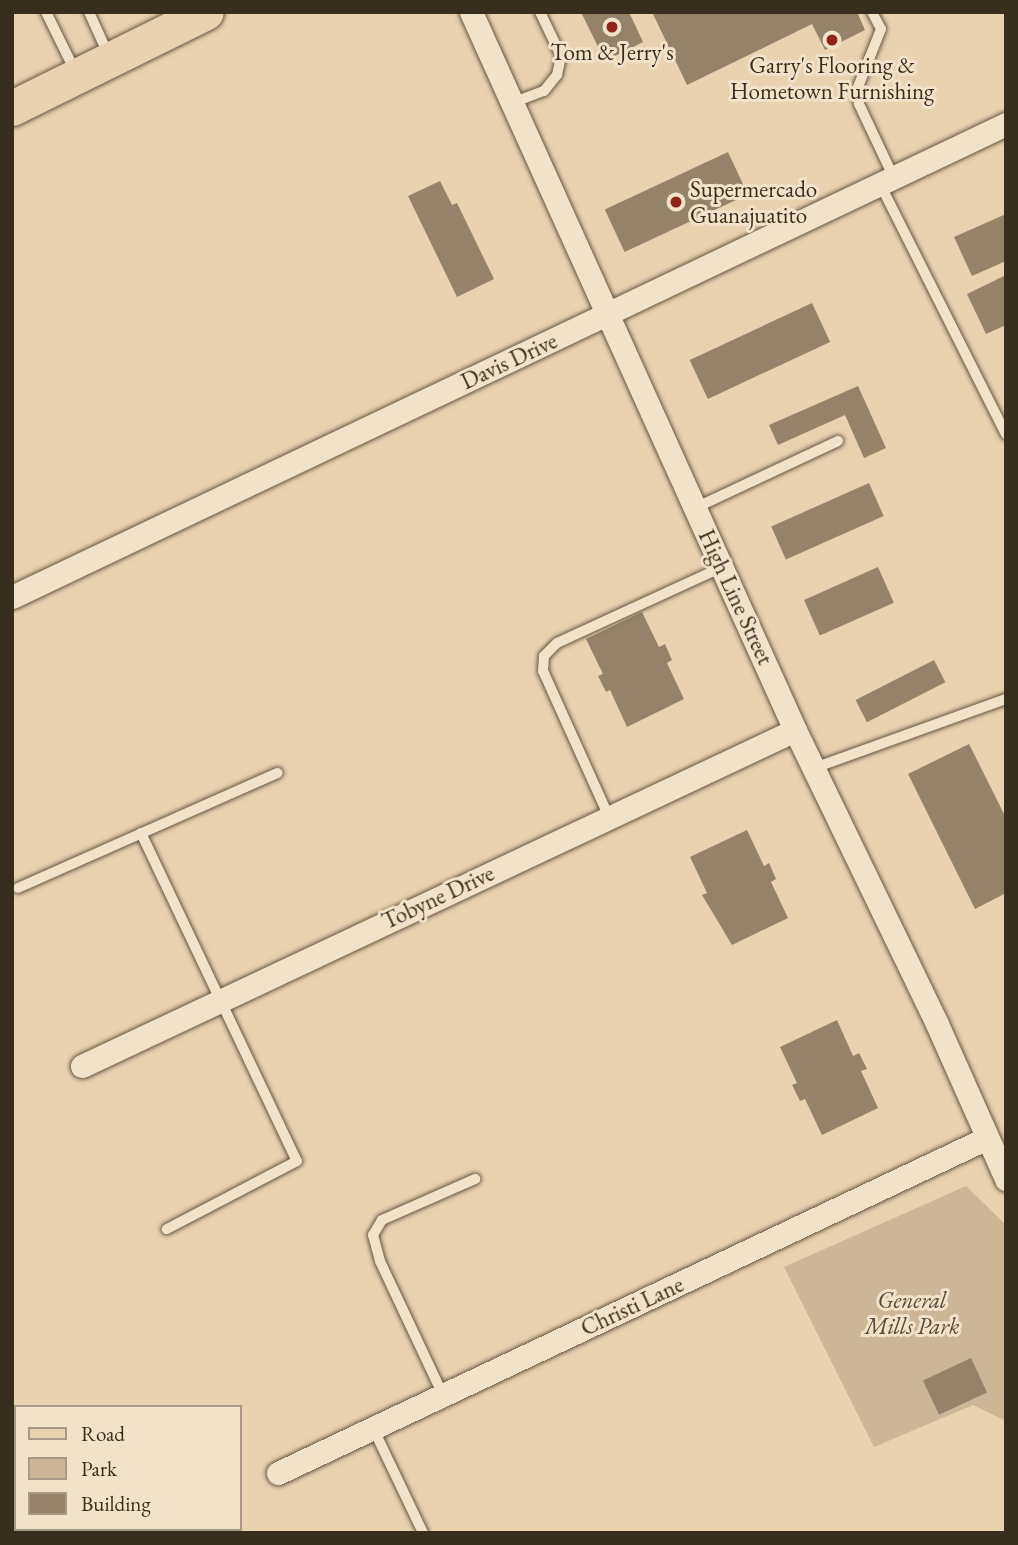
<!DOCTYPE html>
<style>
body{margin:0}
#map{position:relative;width:1018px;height:1545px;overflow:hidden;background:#e9d2ae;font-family:"EB Garamond",serif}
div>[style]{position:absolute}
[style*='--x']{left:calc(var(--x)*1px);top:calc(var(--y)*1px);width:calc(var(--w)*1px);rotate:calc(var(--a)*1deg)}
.green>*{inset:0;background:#cbb696}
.building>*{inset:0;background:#948369;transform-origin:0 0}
.roads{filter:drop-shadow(0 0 2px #645743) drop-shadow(0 0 2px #645743)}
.service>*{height:10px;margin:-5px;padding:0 5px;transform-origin:5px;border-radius:5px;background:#f1e2ca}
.minor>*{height:23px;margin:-11.5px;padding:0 11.5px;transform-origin:11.5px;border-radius:11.5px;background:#f1e2ca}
.primary>*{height:35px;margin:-17.5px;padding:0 17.5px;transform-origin:17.5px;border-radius:17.5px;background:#e9d2ae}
.dots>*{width:19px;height:19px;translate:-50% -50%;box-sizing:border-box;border:4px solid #f1e2ca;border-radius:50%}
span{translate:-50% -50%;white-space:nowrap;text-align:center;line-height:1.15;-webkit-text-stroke:6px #f1e2ca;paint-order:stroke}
.poi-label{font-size:23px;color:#382e1f}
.left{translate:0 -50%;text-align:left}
.street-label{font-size:23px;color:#382e1f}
.park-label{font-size:23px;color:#554937;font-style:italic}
.frame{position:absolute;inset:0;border:14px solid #382e1f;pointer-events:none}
.legend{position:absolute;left:14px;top:1405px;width:228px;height:126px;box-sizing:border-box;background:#f1e2ca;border:2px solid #a79a86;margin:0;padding:9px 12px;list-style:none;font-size:21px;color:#382e1f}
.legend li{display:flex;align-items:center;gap:14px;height:35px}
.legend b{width:35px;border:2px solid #a79a86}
</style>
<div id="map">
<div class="green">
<i style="clip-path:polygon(966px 1186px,1006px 1225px,1006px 1421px,973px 1405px,874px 1447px,784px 1267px)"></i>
</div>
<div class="building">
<i style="clip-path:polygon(581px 12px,629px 12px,643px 42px,605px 61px)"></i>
<i style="clip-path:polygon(652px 12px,857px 12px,865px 30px,825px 50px,812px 24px,687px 85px)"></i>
<i style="left:728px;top:152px;width:47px;height:136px;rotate:65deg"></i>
<i style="clip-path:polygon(440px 181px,452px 205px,457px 203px,494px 279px,457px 297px,408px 196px)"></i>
<i style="clip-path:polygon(1006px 214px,1006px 261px,972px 276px,954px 237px)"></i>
<i style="clip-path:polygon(1006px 275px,1006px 325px,986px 334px,967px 294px)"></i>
<i style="left:812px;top:303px;width:43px;height:135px;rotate:65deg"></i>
<i style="clip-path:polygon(858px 386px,886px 448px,864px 458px,845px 415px,778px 445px,769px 425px)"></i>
<i style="left:869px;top:483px;width:36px;height:107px;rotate:66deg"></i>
<i style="left:878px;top:567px;width:39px;height:81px;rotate:66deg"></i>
<i style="clip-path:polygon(642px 612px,659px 647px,665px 644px,672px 660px,667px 663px,684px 699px,627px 727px,610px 690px,606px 692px,598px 676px,603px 674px,586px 639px)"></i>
<i style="left:934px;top:660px;width:25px;height:88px;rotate:63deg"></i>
<i style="clip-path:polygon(969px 744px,1006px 818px,1006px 893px,975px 909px,908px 774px)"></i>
<i style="clip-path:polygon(747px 830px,764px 866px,769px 863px,776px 879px,771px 882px,788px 918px,732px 945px,702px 895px,707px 893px,690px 857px)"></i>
<i style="clip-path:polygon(837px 1020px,853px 1056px,859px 1053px,867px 1069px,861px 1071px,878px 1108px,822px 1135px,805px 1099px,800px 1101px,792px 1085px,797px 1083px,780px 1047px)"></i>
<i style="left:971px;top:1358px;width:38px;height:53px;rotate:65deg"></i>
</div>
<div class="roads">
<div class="service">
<i style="--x:46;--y:12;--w:68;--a:63.8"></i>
<i style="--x:89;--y:12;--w:46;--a:65.7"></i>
<i style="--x:872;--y:12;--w:19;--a:62"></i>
<i style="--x:881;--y:29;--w:62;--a:111.6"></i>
<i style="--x:858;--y:87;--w:17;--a:87"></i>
<i style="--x:859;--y:104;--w:82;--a:64.7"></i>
<i style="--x:512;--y:103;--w:34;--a:-21"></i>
<i style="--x:544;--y:91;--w:21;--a:-51"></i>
<i style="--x:557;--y:75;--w:19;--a:-78"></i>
<i style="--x:561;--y:56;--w:49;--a:-115.5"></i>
<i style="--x:880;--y:184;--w:280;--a:63.3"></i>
<i style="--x:695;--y:508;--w:158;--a:-25.1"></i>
<i style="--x:814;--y:768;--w:204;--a:-19.8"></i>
<i style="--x:609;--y:817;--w:160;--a:-114.3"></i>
<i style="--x:543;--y:671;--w:15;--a:-86"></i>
<i style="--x:544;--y:656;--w:18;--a:-45"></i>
<i style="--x:557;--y:643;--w:182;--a:-24.7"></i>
<i style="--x:141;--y:833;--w:363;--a:64.6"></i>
<i style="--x:297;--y:1161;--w:147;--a:152.4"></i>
<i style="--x:18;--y:888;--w:284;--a:-23.9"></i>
<i style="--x:443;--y:1395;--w:148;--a:-115.2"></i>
<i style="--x:380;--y:1261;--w:27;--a:-105"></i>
<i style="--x:373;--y:1235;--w:17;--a:-59"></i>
<i style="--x:382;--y:1220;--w:102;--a:-23.8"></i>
<i style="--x:373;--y:1428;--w:116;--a:64.5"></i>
</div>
<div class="minor">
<i style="--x:471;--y:12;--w:788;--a:65.71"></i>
<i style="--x:795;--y:730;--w:326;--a:64.2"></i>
<i style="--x:937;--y:1024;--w:170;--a:66"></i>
<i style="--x:12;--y:597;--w:1101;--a:-25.45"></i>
<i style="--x:82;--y:1066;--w:788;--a:-25.23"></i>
<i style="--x:278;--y:1473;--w:784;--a:-25.29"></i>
</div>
<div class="primary">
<i style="--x:12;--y:108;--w:216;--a:-26.3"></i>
</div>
</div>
<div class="dots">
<i style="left:612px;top:27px;background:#8f2418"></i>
<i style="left:832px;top:40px;background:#8f2418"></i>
<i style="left:676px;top:202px;background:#8f2418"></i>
</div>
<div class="poi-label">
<span style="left:612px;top:52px">Tom &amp; Jerry's</span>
<span style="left:832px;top:78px">Garry's Flooring &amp;<br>Hometown Furnishing</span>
<span class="left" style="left:690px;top:202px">Supermercado<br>Guanajuatito</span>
</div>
<div class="street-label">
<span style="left:509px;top:361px;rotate:-25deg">Davis Drive</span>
<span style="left:736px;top:597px;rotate:65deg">High Line Street</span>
<span style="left:438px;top:897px;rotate:-25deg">Tobyne Drive</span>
<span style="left:632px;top:1306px;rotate:-25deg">Christi Lane</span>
</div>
<div class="park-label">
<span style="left:912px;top:1313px">General<br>Mills Park</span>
</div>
<div class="frame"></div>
<ul class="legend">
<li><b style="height:9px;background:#e9d2ae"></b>Road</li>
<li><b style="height:19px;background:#cbb696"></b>Park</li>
<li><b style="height:19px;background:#948369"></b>Building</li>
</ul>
</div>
